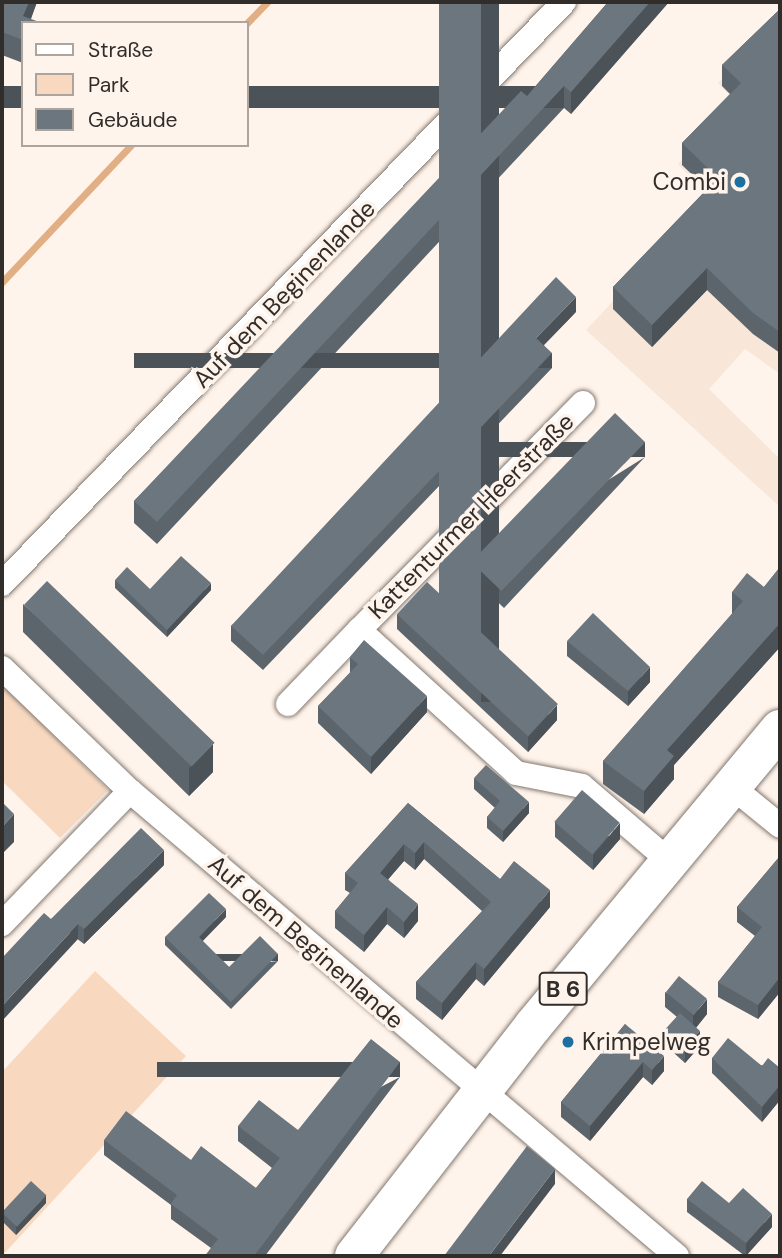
<!DOCTYPE html>
<meta charset="utf-8">
<style>
body{margin:0}
#map{position:relative;width:782px;height:1258px;overflow:hidden;background:#fff4eb;font-family:"DM Sans",sans-serif}
div>[style]{position:absolute}
[style*='--x']{left:calc(var(--x)*1px);top:calc(var(--y)*1px);width:calc(var(--w)*1px);rotate:calc(var(--a)*1deg)}
.built>*{inset:0;background:#f8e6d8}
.green>*{inset:0;background:#f8d9c0}
.stream>*{height:7px;margin:-3.5px;padding:0 3.5px;transform-origin:3.5px;border-radius:3.5px;background:#e2ae83}
.roads{filter:drop-shadow(0 0 2px #827870) drop-shadow(0 0 2px #827870)}
.street>*{height:24px;margin:-12px;padding:0 12px;transform-origin:12px;border-radius:12px;background:#fff}
.primary>*{height:38px;margin:-19px;padding:0 19px;transform-origin:19px;border-radius:19px;background:#fff}
.wall>*{inset:0;background:#5d656c}
.shaded-wall>*{inset:0;background:#4c5358;transform-origin:0 0}
.building>*{inset:0;background:#6c767e;transform-origin:0 0}
.dots>*{width:19px;height:19px;translate:-50% -50%;box-sizing:border-box;border:4px solid #fff4eb;border-radius:50%}
span{translate:-50% -50%;white-space:nowrap;text-align:center;line-height:1.15;-webkit-text-stroke:7px #fff4eb;paint-order:stroke}
.shield-label span{padding:2px 5px;background:#fff4eb;border:2px solid;border-radius:5px;-webkit-text-stroke-width:0}
.shield-label{font-size:23px;color:#312d2a;font-weight:700}
.poi-label{font-size:24px;color:#312d2a}
.right{translate:-100% -50%;text-align:right}
.left{translate:0 -50%;text-align:left}
.street-label{font-size:24px;color:#312d2a}
.frame{position:absolute;inset:0;border:4px solid #312d2a;pointer-events:none}
.legend{position:absolute;left:21px;top:21px;width:228px;height:126px;box-sizing:border-box;background:#fff4eb;border:2px solid #ada49e;margin:0;padding:9px 12px;list-style:none;font-size:21px;color:#312d2a}
.legend li{display:flex;align-items:center;gap:14px;height:35px}
.legend b{width:35px;border:2px solid #ada49e}
</style>
<div id="map">
<div class="built">
<i style="clip-path:polygon(780px 18px,780px 374px,745px 349px,709px 389px,780px 459px,780px 507px,586px 330px,710px 198px,678px 164px,735px 101px,718px 83px)"></i>
</div>
<div class="green">
<i style="clip-path:polygon(2px 684px,108px 790px,60px 838px,2px 781px)"></i>
<i style="clip-path:polygon(95px 971px,186px 1056px,2px 1256px,2px 1072px)"></i>
</div>
<div class="stream">
<i style="--x:247;--y:23;--w:29;--a:-46"></i>
<i style="--x:2;--y:282;--w:188;--a:-46.7"></i>
</div>
<div class="roads">
<div class="street">
<i style="--x:583;--y:403;--w:319;--a:134.6"></i>
<i style="--x:359;--y:630;--w:212;--a:42.3"></i>
<i style="--x:516;--y:773;--w:67;--a:11.1"></i>
<i style="--x:582;--y:786;--w:113;--a:40.7"></i>
<i style="--x:2;--y:584;--w:809;--a:-46"></i>
<i style="--x:2;--y:668;--w:178;--a:43.9"></i>
<i style="--x:130;--y:791;--w:185;--a:133.9"></i>
<i style="--x:288;--y:704;--w:103;--a:-46.2"></i>
<i style="--x:731;--y:786;--w:63;--a:39.2"></i>
<i style="--x:130;--y:791;--w:718;--a:40.37"></i>
</div>
<div class="primary">
<i style="--x:354;--y:1256;--w:291;--a:-52.1"></i>
<i style="--x:533;--y:1026;--w:386;--a:-50.3"></i>
</div>
</div>
<div class="wall">
<i style="clip-path:polygon(2px 2px,37px 2px,31px 19px,23px 23px,23px 63px,2px 55px)"></i>
<i style="clip-path:polygon(608px 2px,669px 2px,571px 114px,564px 108px,157px 544px,134px 523px,134px 501px,527px 96px)"></i>
<i style="clip-path:polygon(780px 9px,780px 353px,753px 334px,707px 290px,652px 347px,613px 309px,613px 287px,707px 189px,682px 165px,682px 143px,730px 94px,722px 86px,722px 65px)"></i>
<i style="clip-path:polygon(576px 312px,544px 345px,552px 368px,263px 670px,231px 641px,231px 626px)"></i>
<i style="clip-path:polygon(645px 457px,504px 608px,473px 579px,473px 564px)"></i>
<i style="clip-path:polygon(780px 567px,780px 647px,674px 765px,674px 779px,644px 814px,603px 784px,603px 761px,732px 614px,732px 592px,764px 587px)"></i>
<i style="clip-path:polygon(115px 580px,150px 589px,211px 590px,167px 637px,115px 588px)"></i>
<i style="clip-path:polygon(23px 604px,213px 772px,189px 796px,23px 632px)"></i>
<i style="clip-path:polygon(397px 614px,557px 720px,528px 752px,397px 629px)"></i>
<i style="clip-path:polygon(567px 641px,650px 682px,628px 706px,567px 656px)"></i>
<i style="clip-path:polygon(350px 657px,427px 712px,371px 774px,318px 723px,318px 706px,350px 673px)"></i>
<i style="clip-path:polygon(474px 778px,529px 813px,503px 842px,487px 828px,487px 817px,495px 808px,474px 789px)"></i>
<i style="clip-path:polygon(408px 803px,500px 879px,550px 907px,484px 986px,476px 979px,442px 1020px,416px 999px,416px 982px,482px 911px,424px 859px,415px 870px,404px 861px,388px 879px,418px 921px,404px 938px,387px 924px,364px 952px,335px 928px,335px 911px,350px 893px,345px 890px,345px 873px)"></i>
<i style="clip-path:polygon(555px 822px,620px 839px,593px 870px,555px 837px)"></i>
<i style="clip-path:polygon(780px 856px,780px 992px,758px 1019px,718px 997px,718px 982px,755px 936px,737px 922px,737px 907px)"></i>
<i style="clip-path:polygon(164px 865px,84px 944px,51px 919px)"></i>
<i style="clip-path:polygon(226px 917px,202px 941px,229px 967px,278px 961px,231px 1009px,165px 945px,165px 937px)"></i>
<i style="clip-path:polygon(665px 992px,707px 1014px,696px 1028px,700px 1046px,685px 1063px,665px 1045px,665px 1030px,677px 1017px,665px 1007px)"></i>
<i style="clip-path:polygon(625px 1024px,664px 1071px,652px 1085px,643px 1077px,590px 1141px,561px 1117px,561px 1102px)"></i>
<i style="clip-path:polygon(712px 1058px,780px 1068px,780px 1100px,762px 1122px,712px 1073px)"></i>
<i style="clip-path:polygon(400px 1077px,265px 1256px,205px 1256px,211px 1248px,171px 1219px,171px 1205px,104px 1155px,104px 1140px,191px 1160px,256px 1188px,272px 1168px,238px 1141px,238px 1126px,298px 1130px)"></i>
<i style="clip-path:polygon(687px 1199px,729px 1203px,772px 1227px,745px 1256px,687px 1212px)"></i>
<i style="clip-path:polygon(46px 1203px,16px 1235px,2px 1221px,2px 1213px)"></i>
</div>
<div class="shaded-wall">
<i style="clip-path:polygon(29px 2px,37px 2px,29px 23px,23px 16px)"></i>
<i style="left:481px;top:2px;width:18px;height:700px"></i>
<i style="clip-path:polygon(650px 2px,669px 2px,571px 114px,571px 92px)"></i>
<i style="left:564px;top:86px;width:22px;height:596px;rotate:90deg"></i>
<i style="clip-path:polygon(707px 268px,707px 290px,652px 347px,652px 325px)"></i>
<i style="clip-path:polygon(576px 297px,576px 312px,536px 353px,536px 338px)"></i>
<i style="left:552px;top:353px;width:15px;height:418px;rotate:90deg"></i>
<i style="left:645px;top:442px;width:15px;height:207px;rotate:90deg"></i>
<i style="clip-path:polygon(211px 583px,211px 590px,167px 637px,167px 630px)"></i>
<i style="clip-path:polygon(780px 623px,780px 647px,674px 765px,674px 779px,644px 814px,644px 791px,667px 750px)"></i>
<i style="clip-path:polygon(650px 667px,650px 682px,628px 706px,628px 691px)"></i>
<i style="clip-path:polygon(427px 696px,427px 712px,371px 774px,371px 757px)"></i>
<i style="clip-path:polygon(557px 705px,557px 720px,528px 752px,528px 737px)"></i>
<i style="clip-path:polygon(213px 744px,213px 772px,189px 796px,189px 768px)"></i>
<i style="clip-path:polygon(529px 802px,529px 813px,503px 842px,503px 831px)"></i>
<i style="clip-path:polygon(14px 814px,14px 842px,2px 854px,2px 827px)"></i>
<i style="clip-path:polygon(620px 823px,620px 839px,593px 870px,593px 855px)"></i>
<i style="clip-path:polygon(424px 842px,424px 859px,415px 870px,415px 853px)"></i>
<i style="clip-path:polygon(404px 844px,404px 861px,380px 889px,380px 873px)"></i>
<i style="clip-path:polygon(164px 850px,164px 865px,84px 944px,84px 929px)"></i>
<i style="clip-path:polygon(550px 890px,550px 907px,484px 986px,484px 969px)"></i>
<i style="clip-path:polygon(418px 904px,418px 921px,404px 938px,404px 922px)"></i>
<i style="clip-path:polygon(387px 907px,387px 924px,364px 952px,364px 935px)"></i>
<i style="clip-path:polygon(226px 909px,226px 917px,199px 945px,199px 937px)"></i>
<i style="clip-path:polygon(78px 924px,78px 939px,2px 1021px,2px 1006px)"></i>
<i style="left:278px;top:954px;width:7px;height:67px;rotate:90deg"></i>
<i style="clip-path:polygon(476px 962px,476px 979px,442px 1020px,442px 1003px)"></i>
<i style="clip-path:polygon(780px 977px,780px 992px,758px 1019px,758px 1005px)"></i>
<i style="clip-path:polygon(707px 999px,707px 1014px,693px 1031px,693px 1016px)"></i>
<i style="clip-path:polygon(700px 1031px,700px 1046px,685px 1063px,685px 1047px)"></i>
<i style="clip-path:polygon(664px 1056px,664px 1071px,652px 1085px,652px 1070px)"></i>
<i style="left:400px;top:1062px;width:15px;height:243px;rotate:90deg"></i>
<i style="clip-path:polygon(643px 1062px,643px 1077px,590px 1141px,590px 1126px)"></i>
<i style="clip-path:polygon(780px 1085px,780px 1100px,762px 1122px,762px 1107px)"></i>
<i style="clip-path:polygon(555px 1169px,555px 1184px,500px 1256px,489px 1256px)"></i>
<i style="clip-path:polygon(46px 1195px,46px 1203px,16px 1235px,16px 1227px)"></i>
<i style="clip-path:polygon(772px 1214px,772px 1227px,746px 1256px,746px 1243px)"></i>
</div>
<div class="building">
<i style="clip-path:polygon(2px 2px,29px 2px,23px 16px,42px 23px,23px 23px,23px 40px,2px 32px)"></i>
<i style="left:439px;top:2px;width:42px;height:640px"></i>
<i style="clip-path:polygon(608px 2px,650px 2px,571px 92px,564px 86px,157px 522px,134px 501px,521px 91px,527px 96px)"></i>
<i style="clip-path:polygon(780px 9px,780px 332px,753px 313px,707px 268px,652px 325px,613px 287px,718px 178px,682px 143px,741px 83px,722px 65px)"></i>
<i style="clip-path:polygon(556px 277px,576px 297px,536px 338px,552px 353px,263px 655px,231px 626px)"></i>
<i style="left:615px;top:413px;width:42px;height:207px;rotate:44deg"></i>
<i style="clip-path:polygon(181px 556px,211px 583px,167px 630px,115px 580px,127px 567px,150px 589px)"></i>
<i style="clip-path:polygon(780px 567px,780px 623px,667px 750px,674px 756px,644px 791px,603px 761px,743px 601px,732px 592px,747px 573px,764px 587px)"></i>
<i style="left:47px;top:581px;width:233px;height:33px;rotate:44deg"></i>
<i style="left:427px;top:582px;width:179px;height:44px;rotate:43deg"></i>
<i style="clip-path:polygon(593px 613px,650px 667px,628px 691px,567px 641px)"></i>
<i style="clip-path:polygon(364px 640px,427px 696px,371px 757px,318px 706px,358px 664px,350px 657px)"></i>
<i style="clip-path:polygon(486px 765px,529px 802px,503px 831px,487px 817px,500px 801px,474px 778px)"></i>
<i style="left:582px;top:790px;width:50px;height:42px;rotate:41deg"></i>
<i style="clip-path:polygon(2px 802px,14px 814px,2px 827px)"></i>
<i style="clip-path:polygon(408px 803px,500px 879px,514px 861px,550px 890px,484px 969px,476px 962px,442px 1003px,416px 982px,491px 902px,424px 842px,415px 853px,404px 844px,380px 873px,418px 904px,404px 922px,387px 907px,364px 935px,335px 911px,358px 883px,345px 873px)"></i>
<i style="clip-path:polygon(141px 828px,164px 850px,84px 929px,78px 924px,2px 1006px,2px 958px,44px 913px,51px 919px)"></i>
<i style="clip-path:polygon(780px 856px,780px 977px,758px 1005px,718px 982px,762px 927px,737px 907px)"></i>
<i style="clip-path:polygon(209px 893px,226px 909px,199px 937px,229px 967px,260px 936px,278px 954px,231px 1002px,165px 937px)"></i>
<i style="left:679px;top:976px;width:36px;height:21px;rotate:39deg"></i>
<i style="left:680px;top:1013px;width:27px;height:23px;rotate:42deg"></i>
<i style="clip-path:polygon(625px 1024px,664px 1056px,652px 1070px,643px 1062px,590px 1126px,561px 1102px)"></i>
<i style="clip-path:polygon(728px 1038px,762px 1066px,768px 1058px,780px 1068px,780px 1085px,762px 1107px,712px 1058px)"></i>
<i style="clip-path:polygon(371px 1039px,400px 1062px,254px 1256px,205px 1256px,218px 1239px,171px 1204px,177px 1195px,104px 1140px,126px 1111px,191px 1160px,201px 1146px,256px 1188px,280px 1158px,238px 1126px,259px 1100px,298px 1130px)"></i>
<i style="clip-path:polygon(527px 1146px,555px 1169px,489px 1256px,444px 1256px)"></i>
<i style="left:31px;top:1181px;width:21px;height:43px;rotate:43deg"></i>
<i style="clip-path:polygon(702px 1181px,729px 1203px,743px 1188px,772px 1214px,746px 1243px,687px 1199px)"></i>
</div>
<div class="dots">
<i style="left:740px;top:182px;background:#1c6fa0"></i>
<i style="left:568px;top:1042px;background:#1c6fa0"></i>
</div>
<div class="shield-label">
<span style="left:563px;top:989px">B 6</span>
</div>
<div class="poi-label">
<span class="right" style="left:726px;top:182px">Combi</span>
<span class="left" style="left:582px;top:1042px">Krimpelweg</span>
</div>
<div class="street-label">
<span style="left:284px;top:294px;rotate:-46deg">Auf dem Beginenlande</span>
<span style="left:471px;top:516px;rotate:-45deg">Kattenturmer Heerstraße</span>
<span style="left:306px;top:942px;rotate:41deg">Auf dem Beginenlande</span>
</div>
<div class="frame"></div>
<ul class="legend">
<li><b style="height:9px;background:#fff"></b>Straße</li>
<li><b style="height:19px;background:#f8d9c0"></b>Park</li>
<li><b style="height:19px;background:#6c767e"></b>Gebäude</li>
</ul>
</div>
